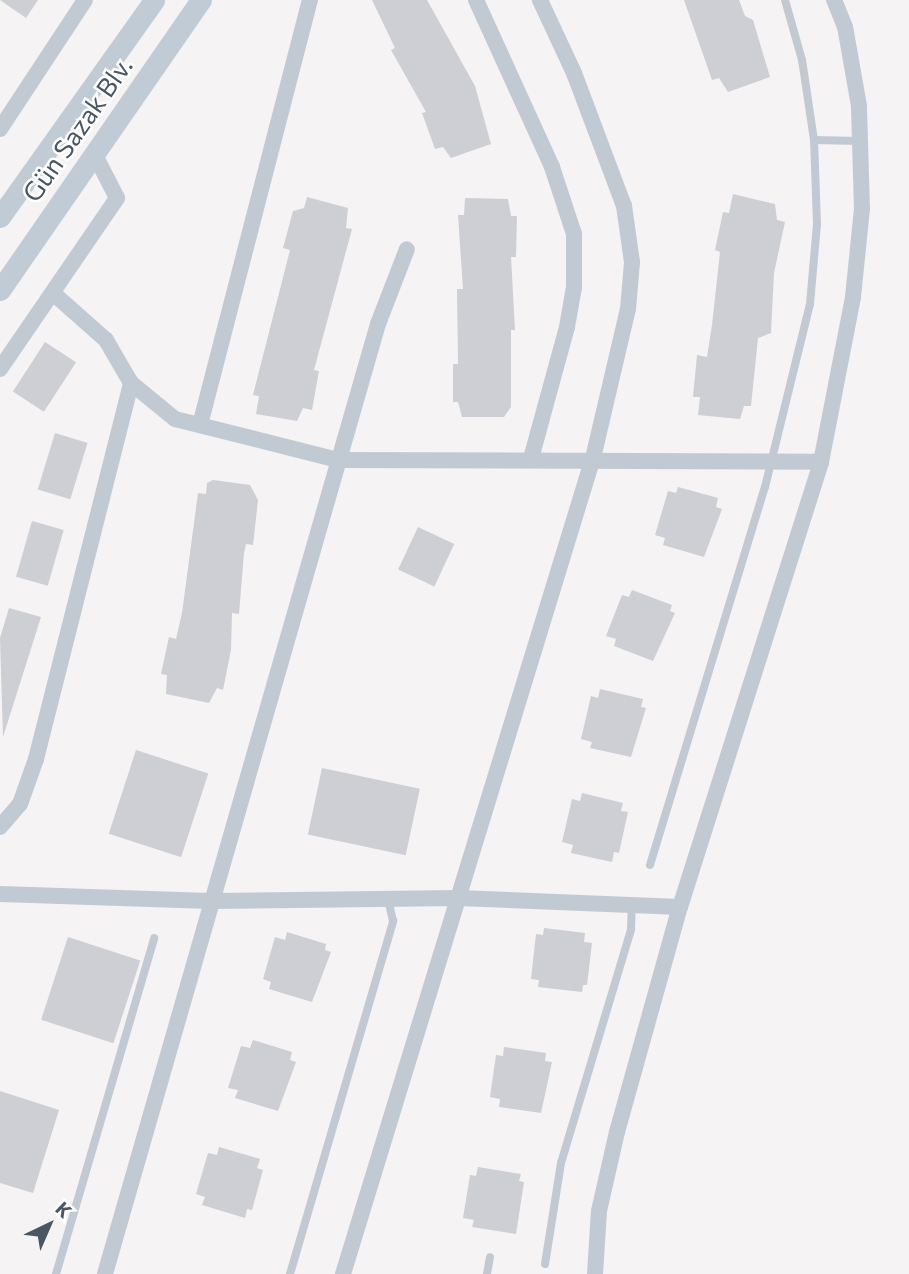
<!DOCTYPE html>
<meta charset="utf-8">
<style>
body{margin:0}
#map{position:relative;width:909px;height:1274px;overflow:hidden;background:#f5f3f3;font-family:Commissioner,sans-serif}
div>[style]{position:absolute}
[style*='--x']{left:calc(var(--x)*1px);top:calc(var(--y)*1px);width:calc(var(--w)*1px);rotate:calc(var(--a)*1deg)}
.building>*{inset:0;background:#cdcfd5;transform-origin:0 0}
.service>*{height:8px;margin:-4px;padding:0 4px;transform-origin:4px;border-radius:4px;background:#c1cad2}
.minor>*{height:16px;margin:-8px;padding:0 8px;transform-origin:8px;border-radius:8px;background:#c1cad2}
.secondary>*{height:21px;margin:-10.5px;padding:0 10.5px;transform-origin:10.5px;border-radius:10.5px;background:#c1cbd6}
span{translate:-50% -50%;white-space:nowrap;text-align:center;line-height:1.15;-webkit-text-stroke:5px #fff;paint-order:stroke}
.street-label{font-size:26px;color:#4a5661}
.north{position:absolute;left:14px;top:1190px;width:70px;height:70px;-webkit-text-stroke:5px #fff;paint-order:stroke;rotate:44deg;font-size:19px;font-weight:700;line-height:28px;text-align:center;color:#4a5661}
.north::after{content:'';display:block;margin:auto;width:24px;height:32px;background:#4a5661;clip-path:polygon(50% 0,100% 100%,50% 72%,0 100%)}
</style>
<div id="map">
<div class="building">
<i style="clip-path:polygon(0 0,38px 0,26px 18px)"></i>
<i style="clip-path:polygon(372px 0,427px 0,475px 86px,491px 144px,451px 158px,443px 147px,435px 149px,422px 113px,426px 112px,391px 50px,395px 48px)"></i>
<i style="clip-path:polygon(684px 0,739px 0,745px 16px,753px 20px,770px 77px,728px 92px,719px 78px,712px 80px)"></i>
<i style="clip-path:polygon(733px 194px,775px 204px,777px 220px,785px 222px,774px 273px,771px 333px,758px 338px,751px 406px,744px 406px,740px 419px,698px 415px,700px 397px,693px 397px,697px 355px,707px 357px,712px 325px,720px 252px,715px 250px,723px 212px,729px 213px)"></i>
<i style="clip-path:polygon(307px 197px,348px 208px,346px 228px,352px 229px,314px 370px,319px 371px,312px 410px,303px 408px,297px 421px,256px 414px,259px 396px,253px 395px,290px 250px,283px 248px,293px 211px,304px 208px)"></i>
<i style="clip-path:polygon(465px 198px,508px 199px,511px 216px,517px 216px,516px 257px,511px 257px,515px 330px,511px 330px,511px 407px,504px 417px,462px 417px,458px 402px,453px 402px,453px 364px,458px 364px,457px 289px,463px 289px,458px 215px,464px 215px)"></i>
<i style="left:45px;top:342px;width:37px;height:59px;rotate:33deg"></i>
<i style="left:55px;top:433px;width:34px;height:59px;rotate:17deg"></i>
<i style="clip-path:polygon(213px 480px,250px 485px,258px 500px,253px 545px,246px 544px,244px 553px,239px 614px,232px 613px,231px 650px,223px 690px,217px 688px,209px 703px,166px 694px,167px 675px,161px 674px,169px 637px,176px 639px,182px 613px,198px 493px,206px 494px,207px 483px)"></i>
<i style="clip-path:polygon(678px 487px,718px 498px,716px 507px,722px 509px,704px 557px,663px 545px,665px 538px,655px 535px,668px 491px,676px 493px)"></i>
<i style="left:32px;top:521px;width:33px;height:58px;rotate:16deg"></i>
<i style="left:418px;top:527px;width:40px;height:47px;rotate:25deg"></i>
<i style="clip-path:polygon(632px 590px,672px 605px,670px 611px,675px 613px,653px 661px,614px 646px,616px 639px,606px 636px,622px 595px,629px 597px)"></i>
<i style="clip-path:polygon(9px 608px,41px 617px,3px 737px,0 638px)"></i>
<i style="clip-path:polygon(600px 689px,643px 699px,641px 707px,646px 708px,631px 757px,590px 748px,592px 742px,581px 739px,591px 696px,598px 698px)"></i>
<i style="left:136px;top:750px;width:76px;height:88px;rotate:18deg"></i>
<i style="left:322px;top:768px;width:100px;height:68px;rotate:12deg"></i>
<i style="clip-path:polygon(582px 793px,623px 803px,621px 811px,628px 812px,619px 853px,614px 852px,612px 862px,571px 853px,573px 845px,562px 842px,572px 799px,580px 801px)"></i>
<i style="clip-path:polygon(544px 928px,585px 933px,584px 942px,592px 943px,587px 985px,583px 985px,582px 992px,538px 987px,539px 980px,531px 979px,536px 934px,543px 935px)"></i>
<i style="clip-path:polygon(287px 932px,326px 944px,325px 950px,331px 952px,312px 1002px,269px 989px,271px 982px,263px 979px,275px 937px,285px 940px)"></i>
<i style="left:68px;top:937px;width:76px;height:87px;rotate:18deg"></i>
<i style="clip-path:polygon(253px 1040px,292px 1052px,290px 1060px,296px 1062px,278px 1111px,235px 1098px,238px 1090px,228px 1088px,241px 1046px,250px 1048px)"></i>
<i style="clip-path:polygon(504px 1047px,546px 1053px,545px 1061px,552px 1062px,541px 1113px,499px 1107px,500px 1099px,490px 1097px,496px 1055px,503px 1056px)"></i>
<i style="clip-path:polygon(0 1091px,59px 1110px,33px 1193px,0 1183px)"></i>
<i style="clip-path:polygon(219px 1147px,260px 1159px,257px 1168px,263px 1170px,252px 1210px,247px 1209px,245px 1218px,202px 1205px,205px 1197px,196px 1194px,208px 1153px,217px 1155px)"></i>
<i style="clip-path:polygon(478px 1167px,521px 1174px,519px 1181px,524px 1182px,516px 1234px,472px 1227px,474px 1220px,463px 1218px,470px 1175px,476px 1176px)"></i>
</div>
<div class="service">
<i style="--x:814;--y:140;--w:46;--a:1.2"></i>
<i style="--x:650;--y:865;--w:395;--a:-73.1"></i>
<i style="--x:765;--y:487;--w:188;--a:-76.2"></i>
<i style="--x:810;--y:304;--w:80;--a:-85"></i>
<i style="--x:817;--y:224;--w:84;--a:-92"></i>
<i style="--x:814;--y:140;--w:81;--a:-98.5"></i>
<i style="--x:802;--y:60;--w:62;--a:-105.8"></i>
<i style="--x:545;--y:1264;--w:102;--a:-81"></i>
<i style="--x:561;--y:1163;--w:244;--a:-73.3"></i>
<i style="--x:631;--y:929;--w:24;--a:-88"></i>
<i style="--x:56;--y:1274;--w:350;--a:-73.7"></i>
<i style="--x:290;--y:1274;--w:368;--a:-73.7"></i>
<i style="--x:393;--y:921;--w:23;--a:-103"></i>
<i style="--x:487;--y:1274;--w:17;--a:-80"></i>
</div>
<div class="minor">
<i style="--x:476;--y:0;--w:183;--a:65.5"></i>
<i style="--x:552;--y:167;--w:71;--a:71.8"></i>
<i style="--x:574;--y:234;--w:53;--a:90"></i>
<i style="--x:574;--y:287;--w:41;--a:99.9"></i>
<i style="--x:567;--y:327;--w:137;--a:105.3"></i>
<i style="--x:0;--y:129;--w:154;--a:-56.6"></i>
<i style="--x:0;--y:369;--w:207;--a:-55.6"></i>
<i style="--x:117;--y:198;--w:51;--a:-117.1"></i>
<i style="--x:131;--y:383;--w:57;--a:39.3"></i>
<i style="--x:175;--y:419;--w:168;--a:14.1"></i>
<i style="--x:338;--y:460;--w:483;--a:0.2"></i>
<i style="--x:200;--y:425;--w:439;--a:-75.5"></i>
<i style="--x:0;--y:827;--w:30;--a:-49"></i>
<i style="--x:20;--y:804;--w:48;--a:-70.4"></i>
<i style="--x:36;--y:759;--w:388;--a:-75.8"></i>
<i style="--x:131;--y:383;--w:50;--a:-120.2"></i>
<i style="--x:106;--y:340;--w:69;--a:-138.5"></i>
<i style="--x:0;--y:894;--w:210;--a:1.9"></i>
<i style="--x:210;--y:901;--w:248;--a:-0.7"></i>
<i style="--x:458;--y:898;--w:222;--a:2.3"></i>
<i style="--x:105;--y:1274;--w:988;--a:-73.97"></i>
<i style="--x:378;--y:324;--w:80;--a:-68.9"></i>
<i style="--x:343;--y:1274;--w:853;--a:-72.97"></i>
<i style="--x:593;--y:458;--w:153;--a:-76.8"></i>
<i style="--x:628;--y:309;--w:47;--a:-85.1"></i>
<i style="--x:632;--y:262;--w:57;--a:-98.1"></i>
<i style="--x:624;--y:206;--w:142;--a:-110.6"></i>
<i style="--x:574;--y:73;--w:81;--a:-115"></i>
<i style="--x:595;--y:1274;--w:63;--a:-86.4"></i>
<i style="--x:599;--y:1211;--w:81;--a:-77.2"></i>
<i style="--x:617;--y:1132;--w:234;--a:-74.4"></i>
<i style="--x:680;--y:907;--w:467;--a:-72.4"></i>
<i style="--x:821;--y:462;--w:168;--a:-79"></i>
<i style="--x:853;--y:297;--w:88;--a:-84.2"></i>
<i style="--x:862;--y:209;--w:103;--a:-91.7"></i>
<i style="--x:859;--y:106;--w:80;--a:-100"></i>
<i style="--x:845;--y:27;--w:29;--a:-112"></i>
</div>
<div class="secondary">
<i style="--x:0;--y:217;--w:266;--a:-54.6"></i>
<i style="--x:0;--y:290;--w:353;--a:-55.3"></i>
</div>
<div class="street-label">
<span style="left:77px;top:129px;rotate:-55deg">Gün Sazak Blv.</span>
</div>
<div class="north">K</div>
</div>
